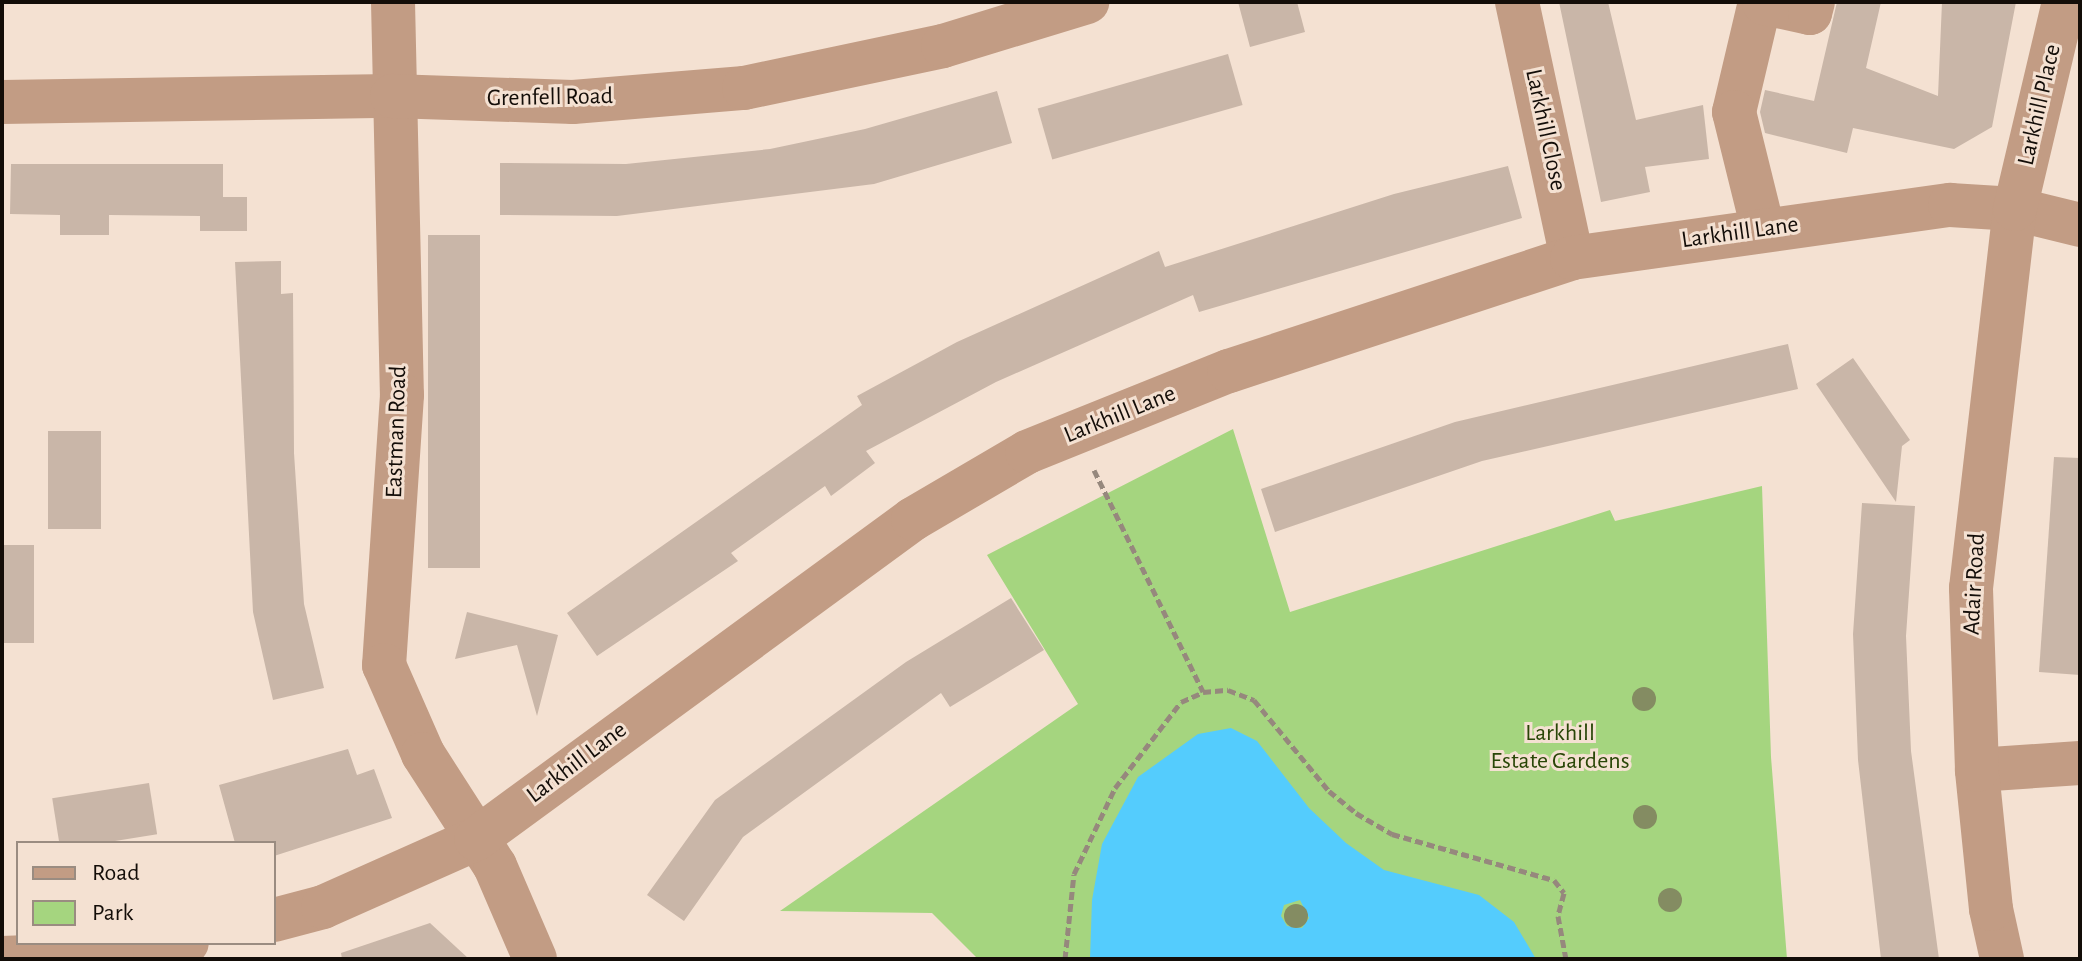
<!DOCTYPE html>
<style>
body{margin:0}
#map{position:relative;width:2082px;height:961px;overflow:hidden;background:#f4e1d2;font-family:"Alegreya Sans",sans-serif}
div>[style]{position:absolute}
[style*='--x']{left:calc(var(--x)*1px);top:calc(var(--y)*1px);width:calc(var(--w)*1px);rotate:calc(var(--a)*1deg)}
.green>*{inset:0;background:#a5d57f}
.water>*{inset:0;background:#54ccfd}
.building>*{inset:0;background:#c9b6a8;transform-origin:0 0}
.path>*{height:5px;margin-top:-2.5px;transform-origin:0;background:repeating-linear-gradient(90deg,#96887d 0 8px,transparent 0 12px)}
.minor>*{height:44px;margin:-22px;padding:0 22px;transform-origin:22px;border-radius:22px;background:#c29c84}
.trees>*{width:24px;height:24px;margin:-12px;border-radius:50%;background:#848c62}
span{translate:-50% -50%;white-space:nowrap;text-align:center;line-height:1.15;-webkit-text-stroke:6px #f4e1d2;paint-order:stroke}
.street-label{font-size:24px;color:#130d08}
.park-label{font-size:24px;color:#294607}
.frame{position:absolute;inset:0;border:4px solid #130d08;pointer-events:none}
.legend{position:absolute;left:16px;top:841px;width:260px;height:104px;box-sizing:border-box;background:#f4e1d2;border:2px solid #9a8c81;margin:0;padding:10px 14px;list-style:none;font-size:24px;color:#130d08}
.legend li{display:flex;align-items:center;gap:16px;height:40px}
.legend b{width:40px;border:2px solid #9a8c81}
</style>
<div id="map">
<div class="green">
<i style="clip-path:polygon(1233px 429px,1290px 612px,1610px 510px,1615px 521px,1762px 486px,1771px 757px,1787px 959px,978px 959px,932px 913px,780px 911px,1078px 704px,987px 555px)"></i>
</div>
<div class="water">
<i style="clip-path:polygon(evenodd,1231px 728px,1257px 741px,1309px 808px,1346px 843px,1384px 870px,1479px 895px,1514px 922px,1536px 959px,1090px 959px,1092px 900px,1102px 844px,1138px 777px,1198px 734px,1231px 728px,1300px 900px,1309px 918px,1302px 928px,1287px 926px,1281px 916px,1284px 905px,1300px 900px)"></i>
</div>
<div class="building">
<i style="clip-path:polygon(1238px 2px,1297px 2px,1305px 32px,1250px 47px)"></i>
<i style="clip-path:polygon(1559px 2px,1608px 2px,1636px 120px,1703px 105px,1709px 159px,1645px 167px,1650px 192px,1601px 202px)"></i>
<i style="clip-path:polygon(1837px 2px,1881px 2px,1866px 68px,1938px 96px,1942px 2px,2016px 2px,1992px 127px,1954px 149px,1853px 128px,1847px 153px,1765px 133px,1760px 112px,1765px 90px,1814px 101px)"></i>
<i style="left:1228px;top:54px;width:53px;height:198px;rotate:74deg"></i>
<i style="clip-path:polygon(997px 91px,1012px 143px,874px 184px,617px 216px,500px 215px,500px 163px,626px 164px,770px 149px,865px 129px)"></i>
<i style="clip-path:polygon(11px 164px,223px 164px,223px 197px,247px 197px,247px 231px,200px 231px,200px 216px,109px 215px,109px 235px,60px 235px,60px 215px,10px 214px)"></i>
<i style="clip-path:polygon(1508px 166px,1522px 218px,1199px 312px,1193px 295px,996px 382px,866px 451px,875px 463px,831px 496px,825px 486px,731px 553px,738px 561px,597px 656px,567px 613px,862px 405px,857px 396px,957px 342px,1159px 251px,1165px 267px,1394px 194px)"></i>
<i style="left:428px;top:235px;width:52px;height:333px"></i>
<i style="clip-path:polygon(281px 261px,281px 294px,293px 293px,294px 453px,304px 604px,324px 688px,273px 700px,253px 612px,235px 262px)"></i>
<i style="clip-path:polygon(1788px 344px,1798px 389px,1482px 461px,1275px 532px,1261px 489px,1455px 422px)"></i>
<i style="clip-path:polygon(1853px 358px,1910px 440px,1902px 446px,1896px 502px,1816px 384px)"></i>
<i style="left:48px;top:431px;width:53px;height:98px"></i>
<i style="clip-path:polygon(2054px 457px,2080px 458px,2080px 675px,2039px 672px)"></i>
<i style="clip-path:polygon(1862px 503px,1915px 506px,1906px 636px,1911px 751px,1939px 959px,1881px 959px,1858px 760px,1853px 634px)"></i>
<i style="left:2px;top:545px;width:32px;height:98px"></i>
<i style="clip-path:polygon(1011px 598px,1044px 650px,950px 707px,941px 693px,743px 837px,684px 921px,647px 895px,715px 800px,906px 662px)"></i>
<i style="clip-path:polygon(467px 612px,558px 635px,537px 716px,517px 645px,455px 659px)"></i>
<i style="clip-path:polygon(348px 749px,357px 775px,374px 769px,392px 818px,274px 856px,274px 843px,235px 843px,219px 785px)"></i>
<i style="left:149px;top:783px;width:52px;height:98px;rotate:81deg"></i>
<i style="clip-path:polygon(430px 923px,469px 959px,342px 959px,341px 953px)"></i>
</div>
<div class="path">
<i style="--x:1094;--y:470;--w:247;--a:63.8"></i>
<i style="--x:1065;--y:959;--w:85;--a:-84"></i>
<i style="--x:1074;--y:874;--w:95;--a:-64.5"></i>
<i style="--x:1115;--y:788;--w:108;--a:-52.5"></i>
<i style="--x:1181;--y:702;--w:24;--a:-24"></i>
<i style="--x:1203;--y:692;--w:25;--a:-5"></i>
<i style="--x:1228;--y:690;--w:28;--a:21"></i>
<i style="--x:1254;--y:700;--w:118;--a:50.5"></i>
<i style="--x:1329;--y:791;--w:35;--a:39"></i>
<i style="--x:1356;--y:813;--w:42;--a:30.3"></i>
<i style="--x:1392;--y:834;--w:168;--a:15.9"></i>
<i style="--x:1554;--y:880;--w:16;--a:52"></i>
<i style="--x:1564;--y:893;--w:24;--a:105"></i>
<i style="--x:1558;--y:916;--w:44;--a:79.5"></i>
</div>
<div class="minor">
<i style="--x:393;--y:2;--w:393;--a:88.7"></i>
<i style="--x:402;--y:395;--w:271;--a:93.8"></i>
<i style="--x:384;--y:665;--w:97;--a:66.3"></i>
<i style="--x:423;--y:754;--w:133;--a:57.3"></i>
<i style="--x:495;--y:866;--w:101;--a:66.7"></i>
<i style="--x:1517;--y:2;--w:262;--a:77.9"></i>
<i style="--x:1760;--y:2;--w:113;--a:103.3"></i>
<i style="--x:1734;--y:112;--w:121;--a:76.1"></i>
<i style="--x:1764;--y:3;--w:47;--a:12.3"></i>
<i style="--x:1810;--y:13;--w:11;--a:-75"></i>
<i style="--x:2;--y:102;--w:390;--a:-0.9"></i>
<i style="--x:392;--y:96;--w:181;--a:1.9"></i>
<i style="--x:573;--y:102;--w:172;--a:-4.7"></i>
<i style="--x:744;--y:88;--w:203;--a:-11.9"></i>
<i style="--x:943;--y:46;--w:151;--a:-17"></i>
<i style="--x:1977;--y:770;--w:103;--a:-3.9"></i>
<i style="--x:274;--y:920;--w:51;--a:-14.9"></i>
<i style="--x:323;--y:907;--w:167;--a:-24"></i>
<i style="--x:476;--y:839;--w:542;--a:-36.21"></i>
<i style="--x:913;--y:519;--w:132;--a:-30.4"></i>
<i style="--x:1027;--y:452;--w:218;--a:-21.9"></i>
<i style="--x:1229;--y:371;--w:361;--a:-18.2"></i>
<i style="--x:1572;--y:258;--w:382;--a:-8"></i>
<i style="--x:1950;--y:205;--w:65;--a:3.5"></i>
<i style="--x:2015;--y:209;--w:67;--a:13.8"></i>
<i style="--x:2;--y:958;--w:153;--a:-2.2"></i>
<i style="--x:155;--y:952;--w:33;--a:-16"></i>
<i style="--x:2002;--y:959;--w:51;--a:-102.4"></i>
<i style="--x:1991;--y:909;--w:140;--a:-95.8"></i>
<i style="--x:1977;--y:770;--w:182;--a:-91.9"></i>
<i style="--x:1971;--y:588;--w:382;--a:-83.4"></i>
<i style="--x:2015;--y:209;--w:213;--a:-76.7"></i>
</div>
<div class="trees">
<i style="left:1644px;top:699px"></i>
<i style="left:1645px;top:817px"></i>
<i style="left:1670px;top:900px"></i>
<i style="left:1296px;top:916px"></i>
</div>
<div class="street-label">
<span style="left:550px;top:98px;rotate:-1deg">Grenfell Road</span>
<span style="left:2040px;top:105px;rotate:-77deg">Larkhill Place</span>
<span style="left:1545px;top:130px;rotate:78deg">Larkhill Close</span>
<span style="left:1740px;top:233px;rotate:-8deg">Larkhill Lane</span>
<span style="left:1120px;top:415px;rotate:-22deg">Larkhill Lane</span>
<span style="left:397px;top:432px;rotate:-88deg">Eastman Road</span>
<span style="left:1975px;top:584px;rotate:-87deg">Adair Road</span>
<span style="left:577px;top:763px;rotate:-37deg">Larkhill Lane</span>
</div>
<div class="park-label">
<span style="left:1560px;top:748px">Larkhill<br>Estate Gardens</span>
</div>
<div class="frame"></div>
<ul class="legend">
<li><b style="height:10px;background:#c29c84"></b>Road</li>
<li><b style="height:22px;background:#a5d57f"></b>Park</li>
</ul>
</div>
